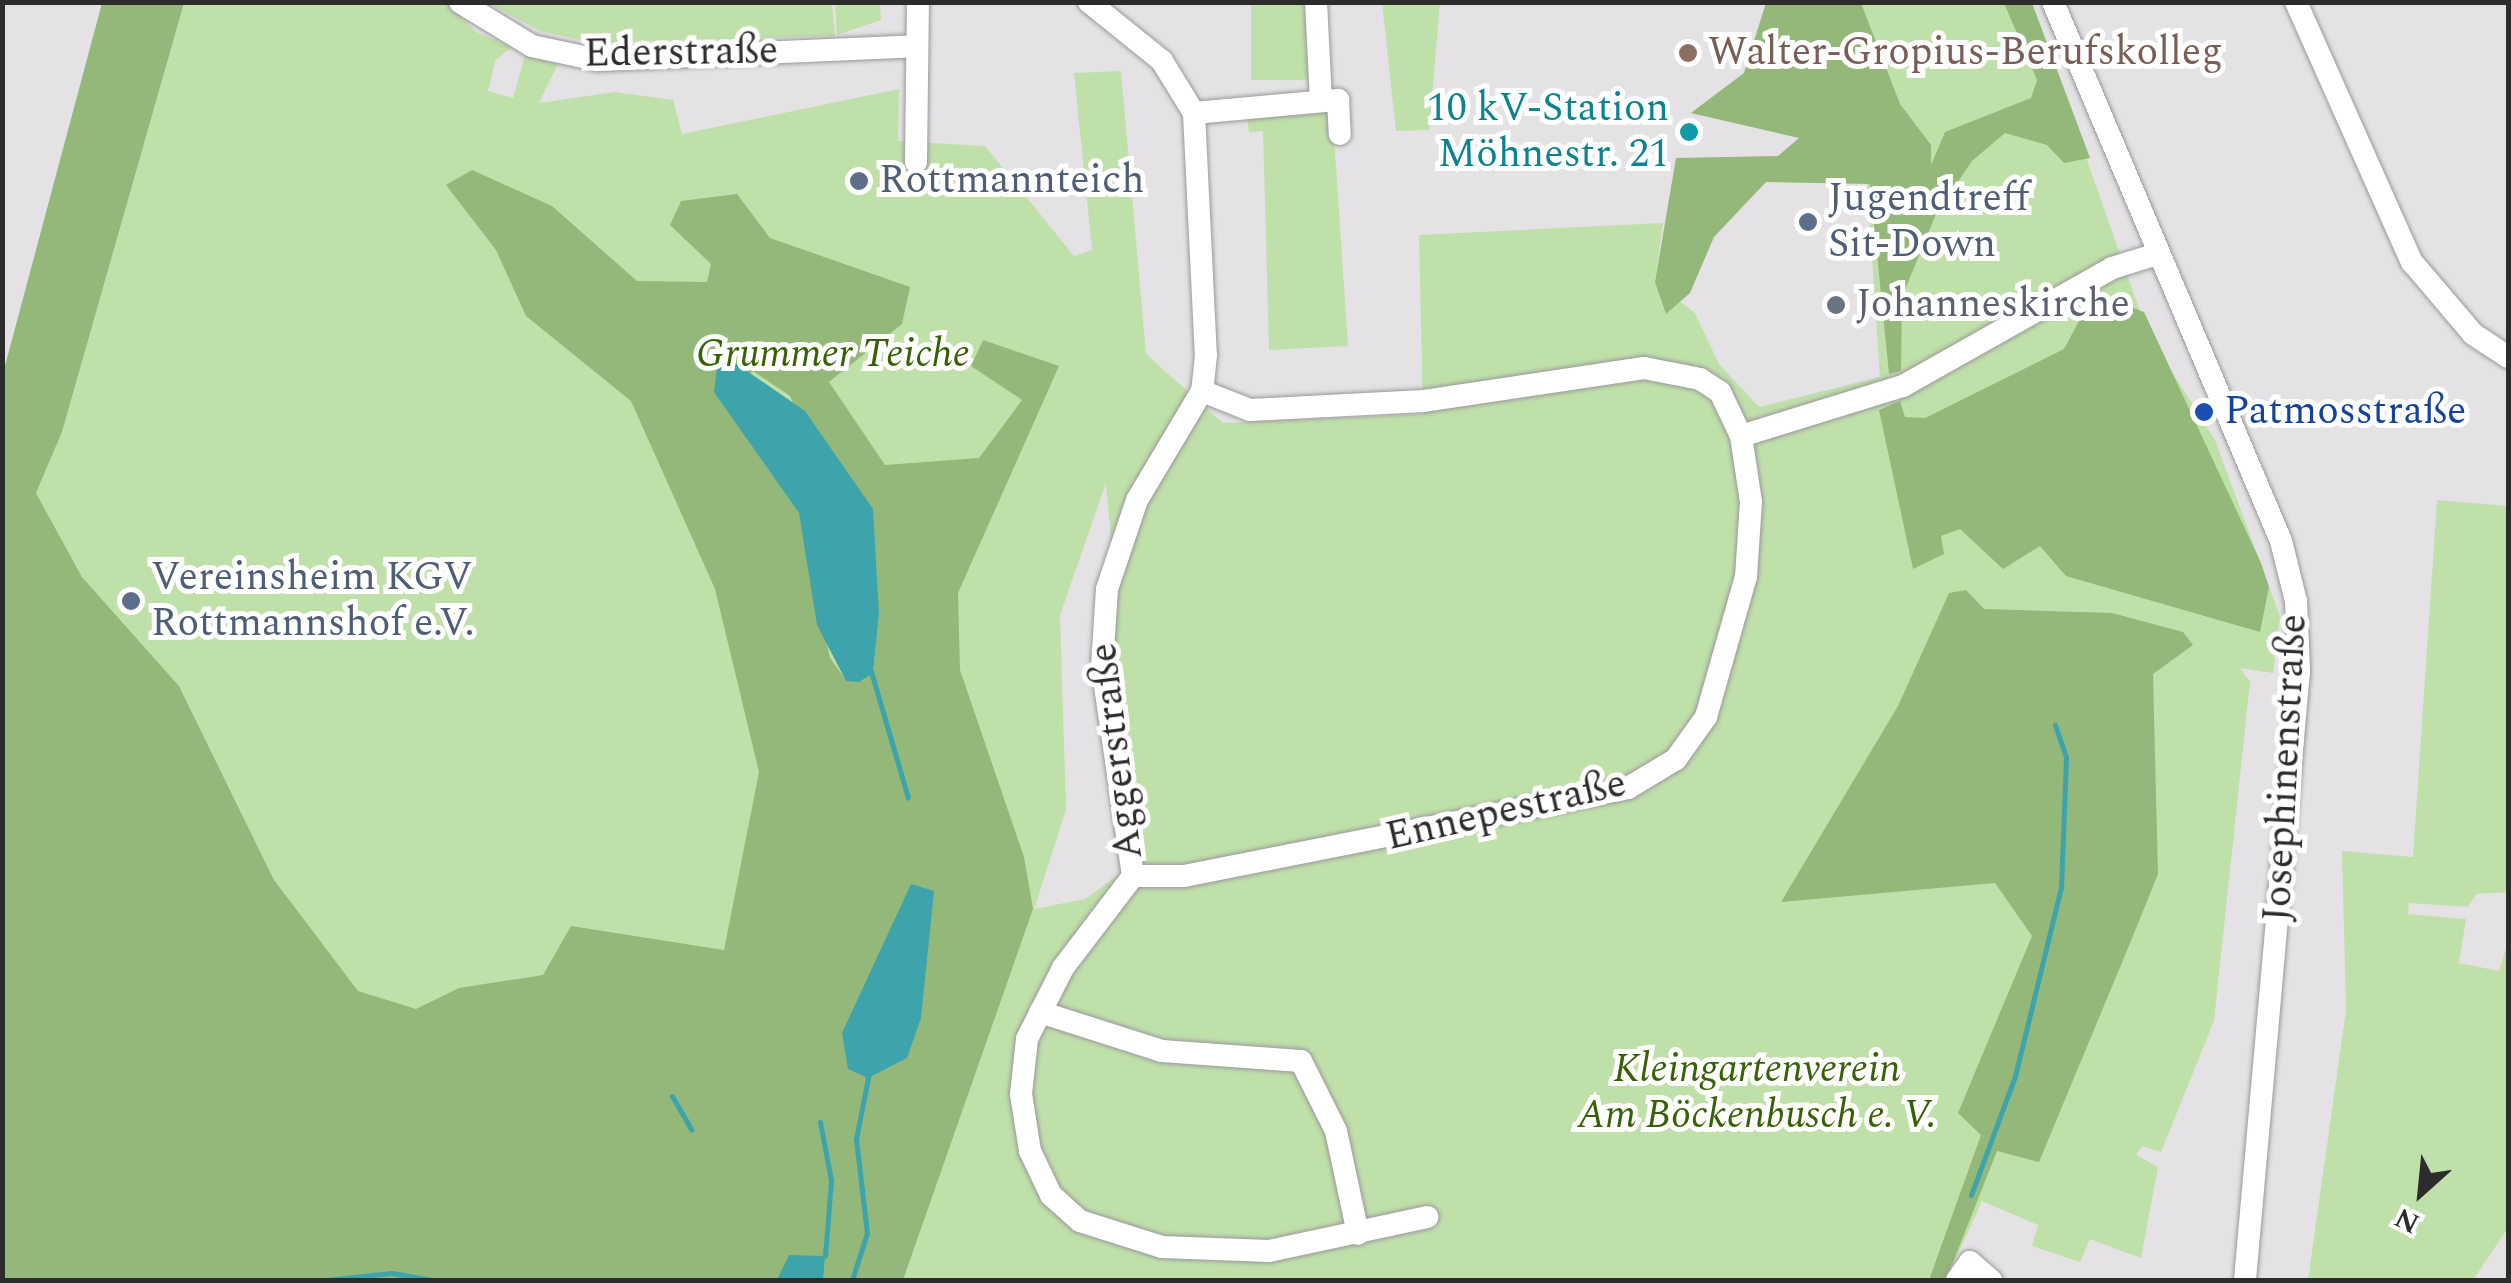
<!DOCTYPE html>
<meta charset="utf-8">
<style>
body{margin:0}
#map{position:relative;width:2511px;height:1283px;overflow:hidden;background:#e4e2e5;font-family:Spectral,serif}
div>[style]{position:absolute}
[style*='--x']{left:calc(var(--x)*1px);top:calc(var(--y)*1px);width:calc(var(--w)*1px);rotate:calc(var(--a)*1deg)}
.green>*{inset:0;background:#c0e0aa;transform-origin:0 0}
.forest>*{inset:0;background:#94b77a}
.water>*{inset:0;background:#3ea4ac}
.stream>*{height:5px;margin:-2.5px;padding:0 2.5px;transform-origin:2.5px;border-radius:2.5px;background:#3ea4ac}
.roads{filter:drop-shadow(0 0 2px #99989b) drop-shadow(0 0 2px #99989b)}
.minor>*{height:22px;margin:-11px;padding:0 11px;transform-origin:11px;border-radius:11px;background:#fff}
.dots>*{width:28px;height:28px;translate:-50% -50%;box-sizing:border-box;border:5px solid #fff;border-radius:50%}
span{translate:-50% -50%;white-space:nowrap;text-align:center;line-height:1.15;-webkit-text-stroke:10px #fff;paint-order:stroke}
.street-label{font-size:40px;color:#2d2c2d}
.education-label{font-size:40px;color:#785e54}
.left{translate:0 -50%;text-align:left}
.culture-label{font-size:40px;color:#0d838f}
.right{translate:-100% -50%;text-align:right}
.service-label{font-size:40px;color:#4e5e75}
.worship-label{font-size:40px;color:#5b616d}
.park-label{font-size:40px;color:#376104;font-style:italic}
.transit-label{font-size:40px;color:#164399}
.frame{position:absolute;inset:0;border:5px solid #2d2c2d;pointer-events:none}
.north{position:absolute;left:2371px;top:1143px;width:100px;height:100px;-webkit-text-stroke:8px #fff;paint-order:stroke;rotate:207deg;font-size:28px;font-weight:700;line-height:40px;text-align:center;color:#2d2c2d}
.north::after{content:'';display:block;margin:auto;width:35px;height:45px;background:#2d2c2d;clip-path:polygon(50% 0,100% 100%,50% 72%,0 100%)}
</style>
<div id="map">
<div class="green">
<i style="clip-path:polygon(evenodd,184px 3px,447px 3px,476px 32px,511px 47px,495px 61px,488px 91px,513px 98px,525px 55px,558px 64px,539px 103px,615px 92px,673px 100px,682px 134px,899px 89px,898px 141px,985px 146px,1074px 256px,1092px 250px,1074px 73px,1121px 71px,1146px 354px,1223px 423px,1423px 414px,1419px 235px,1663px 223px,1655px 282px,1695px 313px,1719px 364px,1759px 407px,1880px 377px,1867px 183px,1800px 138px,1691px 113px,1744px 73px,1766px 3px,2032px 3px,2148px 334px,2215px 440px,2280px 616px,2273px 673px,2240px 668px,2250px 682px,2214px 1021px,2161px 1152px,2142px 1146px,2136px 1155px,2158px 1167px,2141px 1258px,2090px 1239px,2080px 1262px,2032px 1246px,2038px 1225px,1982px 1201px,1946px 1280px,525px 1280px,416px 1010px,358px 991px,319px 949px,274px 880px,179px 686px,82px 577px,36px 493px,62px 432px,184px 3px,1106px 483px,1116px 596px,1110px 670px,1139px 860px,1085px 899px,1034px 909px,1066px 810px,1060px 615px,1106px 483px)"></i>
<i style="clip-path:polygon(488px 3px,832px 3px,835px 36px,594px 43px,540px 31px)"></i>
<i style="clip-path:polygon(835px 3px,880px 3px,881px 20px,837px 35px)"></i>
<i style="left:1251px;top:3px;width:57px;height:77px"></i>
<i style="clip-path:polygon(1382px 3px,1440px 3px,1429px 130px,1396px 131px)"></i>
<i style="clip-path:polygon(1332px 107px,1348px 346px,1269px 350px,1263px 131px,1249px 132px,1246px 111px)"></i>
<i style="clip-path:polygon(2437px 500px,2508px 506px,2508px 892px,2476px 894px,2468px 907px,2409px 903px,2408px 914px,2466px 919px,2459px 963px,2499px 971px,2508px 942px,2508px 1228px,2473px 1280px,2308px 1280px,2346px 1010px,2342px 851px,2413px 857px)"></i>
</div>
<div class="forest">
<i style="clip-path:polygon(evenodd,102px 3px,184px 3px,62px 432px,36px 493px,82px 577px,179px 686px,274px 880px,358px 991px,416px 1009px,459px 988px,543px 975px,571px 926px,724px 950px,759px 772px,715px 589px,631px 401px,526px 316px,496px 250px,446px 185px,472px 170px,552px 206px,637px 281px,707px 282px,711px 264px,670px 225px,681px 201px,737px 194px,770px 238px,910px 287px,902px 324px,829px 382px,885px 465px,979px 458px,1022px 400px,971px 366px,983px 340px,1059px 366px,958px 593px,960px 670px,1024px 857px,1033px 909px,903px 1280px,3px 1280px,2px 377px,102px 3px,753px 371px,790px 396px,879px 615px,873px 673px,846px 680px,830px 658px,799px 513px,722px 400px,753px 371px)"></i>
<i style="clip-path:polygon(1766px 3px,1861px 3px,1900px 104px,1931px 145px,1931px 165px,1945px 132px,2031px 98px,2037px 80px,2004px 3px,2032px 3px,2090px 158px,2064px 163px,2047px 145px,2005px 133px,1972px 161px,1936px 214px,1902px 297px,1901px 371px,1889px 374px,1870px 184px,1766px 182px,1714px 237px,1690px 293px,1666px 314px,1655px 282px,1676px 158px,1778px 156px,1799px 138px,1691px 113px,1744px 73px)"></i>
<i style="clip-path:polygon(2094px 293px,2144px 312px,2261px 563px,2269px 587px,2260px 632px,2066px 576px,2040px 546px,2003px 569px,1960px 529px,1941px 536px,1944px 554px,1913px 569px,1879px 410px,1900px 401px,1905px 417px,1925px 418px,2064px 349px)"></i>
<i style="clip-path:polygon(1966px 590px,1984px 609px,2112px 613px,2183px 632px,2193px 645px,2153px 674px,2158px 874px,2133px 936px,2039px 1162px,1997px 1151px,1946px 1280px,1929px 1280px,1981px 1135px,1958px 1113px,2032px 936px,1995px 883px,1781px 902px,1898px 706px,1949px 593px)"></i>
</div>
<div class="water">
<i style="clip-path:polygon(737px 364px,805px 411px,873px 509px,879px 615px,873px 673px,859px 682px,846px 681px,817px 625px,799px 513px,714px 392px,717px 367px)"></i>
<i style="clip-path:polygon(911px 884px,934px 891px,921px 1018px,907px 1058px,868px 1078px,848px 1069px,842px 1033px)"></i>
<i style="clip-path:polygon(789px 1255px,825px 1256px,823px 1280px,777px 1280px)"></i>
</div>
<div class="stream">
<i style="--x:870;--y:668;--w:135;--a:73.7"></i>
<i style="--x:672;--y:1096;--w:39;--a:60"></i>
<i style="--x:820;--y:1122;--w:59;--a:79.3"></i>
<i style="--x:831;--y:1180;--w:76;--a:94.5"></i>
<i style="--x:1971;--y:1195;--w:127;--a:-69.7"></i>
<i style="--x:2015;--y:1076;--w:194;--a:-76.3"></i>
<i style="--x:2061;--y:888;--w:131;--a:-87.8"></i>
<i style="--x:2066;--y:757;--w:34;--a:-109"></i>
<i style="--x:326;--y:1280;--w:66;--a:-6.1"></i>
<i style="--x:392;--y:1273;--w:39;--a:10"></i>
<i style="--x:852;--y:1280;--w:49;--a:-72.3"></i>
<i style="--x:867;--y:1233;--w:95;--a:-96.7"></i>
<i style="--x:856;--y:1139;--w:67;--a:-78.9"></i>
</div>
<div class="roads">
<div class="minor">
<i style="--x:460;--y:2;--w:84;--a:31.4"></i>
<i style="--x:532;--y:46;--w:67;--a:12"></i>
<i style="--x:598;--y:60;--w:318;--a:-2.5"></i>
<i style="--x:1089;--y:2;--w:94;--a:38.9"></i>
<i style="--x:1162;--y:61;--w:61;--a:58.4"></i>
<i style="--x:1194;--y:113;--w:242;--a:87.2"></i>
<i style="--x:1206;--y:355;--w:36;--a:96"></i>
<i style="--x:1202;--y:391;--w:127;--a:120.8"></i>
<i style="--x:1137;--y:500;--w:94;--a:108.6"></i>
<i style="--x:1107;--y:589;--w:77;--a:93.7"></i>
<i style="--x:1102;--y:666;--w:212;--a:81.6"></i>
<i style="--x:1133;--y:876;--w:116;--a:127.3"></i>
<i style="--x:1063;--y:968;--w:80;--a:116.9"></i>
<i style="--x:1027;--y:1039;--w:55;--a:96.2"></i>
<i style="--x:1021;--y:1094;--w:58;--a:81"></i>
<i style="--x:1030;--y:1151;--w:49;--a:64.5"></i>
<i style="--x:1051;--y:1195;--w:39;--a:42"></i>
<i style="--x:1080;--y:1221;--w:86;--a:17.6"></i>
<i style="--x:1162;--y:1247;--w:107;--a:2.1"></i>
<i style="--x:1269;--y:1251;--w:162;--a:-12.1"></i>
<i style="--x:1316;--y:2;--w:98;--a:87.1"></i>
<i style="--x:2053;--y:2;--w:585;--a:67.07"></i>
<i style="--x:2281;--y:541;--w:62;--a:76"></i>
<i style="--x:2296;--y:601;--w:70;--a:87.5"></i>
<i style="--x:2299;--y:671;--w:611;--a:95.07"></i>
<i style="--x:2296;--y:2;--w:285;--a:66"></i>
<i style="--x:2412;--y:262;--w:94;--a:49.7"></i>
<i style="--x:2473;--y:334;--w:42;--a:33.3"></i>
<i style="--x:1194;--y:113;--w:145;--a:-5.2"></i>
<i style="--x:1338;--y:100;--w:34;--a:87"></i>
<i style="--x:916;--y:162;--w:160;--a:-89.3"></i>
<i style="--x:1741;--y:436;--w:170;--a:-17.2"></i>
<i style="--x:1903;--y:386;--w:240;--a:-29.4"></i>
<i style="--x:2112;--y:268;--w:44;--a:-17.2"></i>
<i style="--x:1133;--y:876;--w:51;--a:0"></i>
<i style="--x:1184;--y:876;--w:453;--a:-11.2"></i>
<i style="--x:1628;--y:788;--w:56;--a:-31.1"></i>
<i style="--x:1676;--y:759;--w:52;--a:-54.5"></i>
<i style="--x:1706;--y:717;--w:146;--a:-74.1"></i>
<i style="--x:1746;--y:577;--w:75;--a:-86.2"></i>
<i style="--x:1751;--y:502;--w:67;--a:-98.6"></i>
<i style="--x:1741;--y:436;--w:49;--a:-115.5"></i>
<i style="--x:1720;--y:392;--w:24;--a:-147"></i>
<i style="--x:1700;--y:379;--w:57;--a:-168.9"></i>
<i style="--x:1644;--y:368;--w:222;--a:171.5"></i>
<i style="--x:1424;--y:401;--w:174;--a:177"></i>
<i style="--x:1250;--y:410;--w:52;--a:-158.4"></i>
<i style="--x:1040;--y:1012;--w:128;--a:17.7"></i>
<i style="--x:1162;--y:1051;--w:139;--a:4.1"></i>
<i style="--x:1301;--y:1061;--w:78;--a:63.4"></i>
<i style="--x:1336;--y:1131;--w:105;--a:77.9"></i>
<i style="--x:1957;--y:1280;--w:22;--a:-54"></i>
<i style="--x:1970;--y:1262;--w:28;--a:41"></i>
</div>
</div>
<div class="dots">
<i style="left:1688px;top:53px;background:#8d6e63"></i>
<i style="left:1689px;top:132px;background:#0f9aa8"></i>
<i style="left:859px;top:181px;background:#5c6f8a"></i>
<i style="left:1808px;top:222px;background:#5c6f8a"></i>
<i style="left:1836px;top:305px;background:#6b7280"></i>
<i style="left:2204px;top:412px;background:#1a4fb4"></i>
<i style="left:131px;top:601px;background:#5c6f8a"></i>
</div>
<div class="street-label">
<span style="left:681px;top:53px;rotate:-1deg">Ederstraße</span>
<span style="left:1117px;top:751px;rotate:-97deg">Aggerstraße</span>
<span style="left:2286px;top:768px;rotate:-87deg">Josephinenstraße</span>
<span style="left:1506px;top:811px;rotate:-13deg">Ennepestraße</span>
</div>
<div class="education-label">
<span class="left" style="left:1708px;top:53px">Walter-Gropius-Berufskolleg</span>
</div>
<div class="culture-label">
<span class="right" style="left:1669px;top:132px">10 kV-Station<br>Möhnestr. 21</span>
</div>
<div class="service-label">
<span class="left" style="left:879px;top:181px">Rottmannteich</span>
<span class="left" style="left:1828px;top:222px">Jugendtreff<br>Sit-Down</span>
<span class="left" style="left:151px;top:601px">Vereinsheim KGV<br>Rottmannshof e.V.</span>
</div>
<div class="worship-label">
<span class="left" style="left:1856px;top:305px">Johanneskirche</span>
</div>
<div class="park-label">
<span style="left:833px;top:355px">Grummer Teiche</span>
<span style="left:1757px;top:1093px">Kleingartenverein<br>Am Böckenbusch e. V.</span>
</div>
<div class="transit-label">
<span class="left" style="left:2224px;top:412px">Patmosstraße</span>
</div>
<div class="frame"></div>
<div class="north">N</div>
</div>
